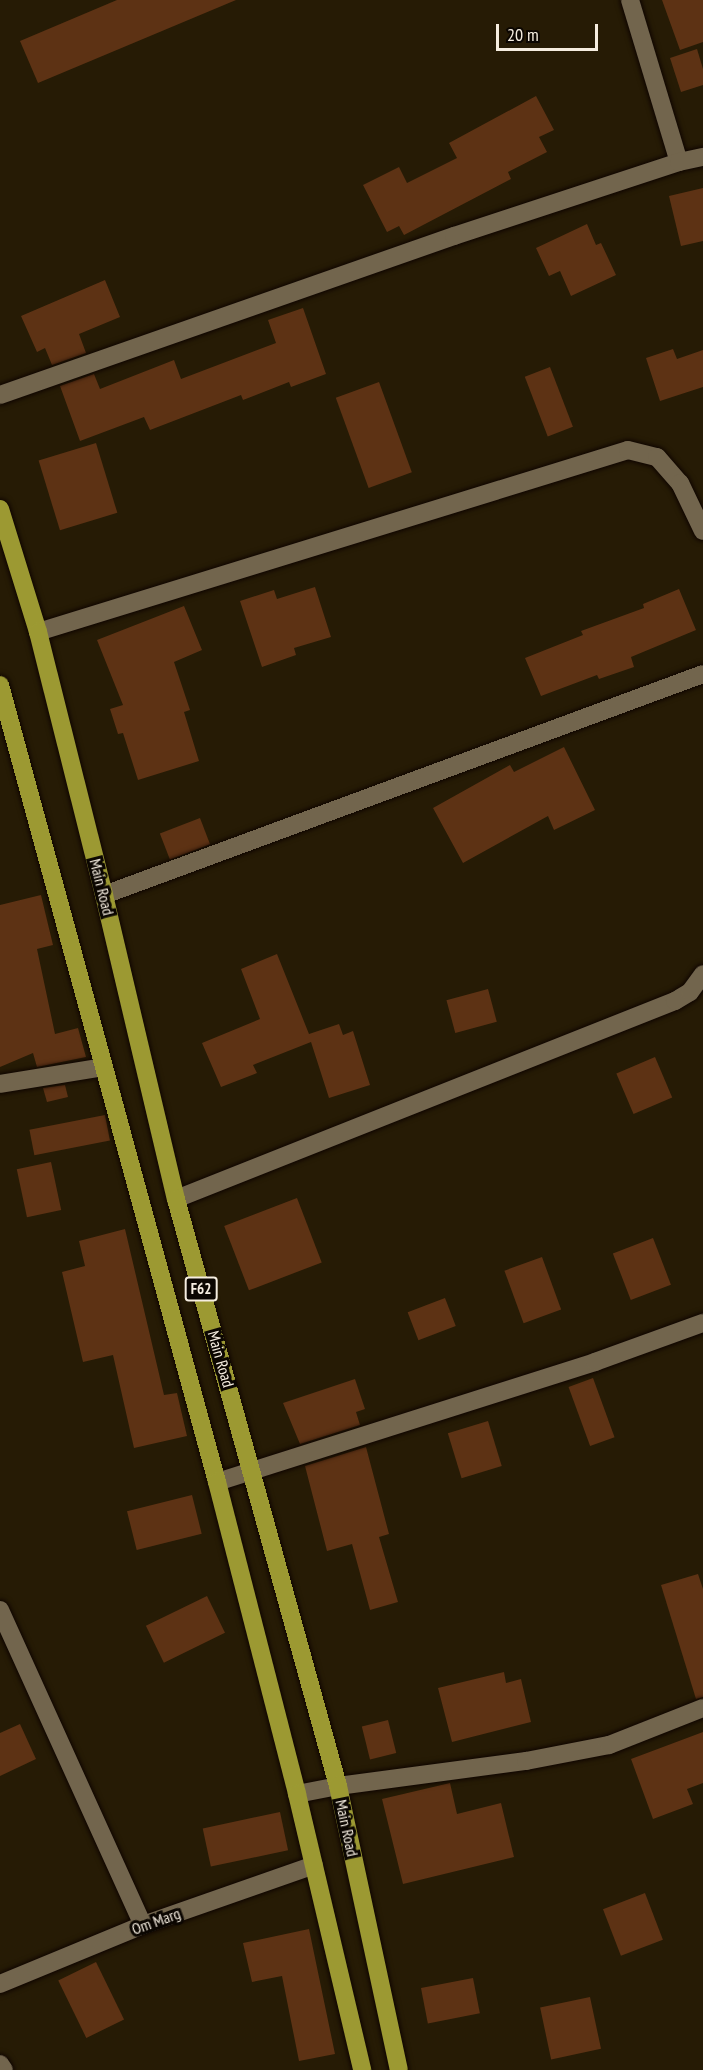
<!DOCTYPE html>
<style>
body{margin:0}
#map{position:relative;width:703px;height:2070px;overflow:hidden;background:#261b05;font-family:"PT Sans Narrow",sans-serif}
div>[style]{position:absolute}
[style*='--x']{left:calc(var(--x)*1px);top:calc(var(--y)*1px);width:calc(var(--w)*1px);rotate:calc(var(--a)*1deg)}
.building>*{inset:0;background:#5d3214;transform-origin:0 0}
.roads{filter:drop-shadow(0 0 2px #0f0500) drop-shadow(0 0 2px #0f0500)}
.street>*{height:18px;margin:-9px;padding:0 9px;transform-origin:9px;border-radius:9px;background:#72654d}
.primary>*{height:18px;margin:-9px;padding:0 9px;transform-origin:9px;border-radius:9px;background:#9c9932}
span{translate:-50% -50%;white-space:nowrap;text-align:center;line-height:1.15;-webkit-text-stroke:6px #0b0601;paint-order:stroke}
.shield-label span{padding:2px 4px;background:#0b0601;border:2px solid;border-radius:4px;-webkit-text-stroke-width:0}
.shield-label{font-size:15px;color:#f5ede0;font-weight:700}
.street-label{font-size:16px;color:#f5ede0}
.scale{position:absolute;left:496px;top:24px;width:102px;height:27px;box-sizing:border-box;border:3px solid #f5ede0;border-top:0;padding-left:8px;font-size:18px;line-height:21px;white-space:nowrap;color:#f5ede0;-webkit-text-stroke:4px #0b0601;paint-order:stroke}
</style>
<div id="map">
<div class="building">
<i style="clip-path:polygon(117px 0,236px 0,38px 83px,20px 41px)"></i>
<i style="clip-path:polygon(662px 0,703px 0,703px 42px,680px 50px)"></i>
<i style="clip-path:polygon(697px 49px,703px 69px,703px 85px,681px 92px,670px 58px)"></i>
<i style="clip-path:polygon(536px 96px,554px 130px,539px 137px,547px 152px,508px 172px,511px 179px,404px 235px,399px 226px,387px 232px,363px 185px,399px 167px,407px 183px,457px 158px,449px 143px)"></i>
<i style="clip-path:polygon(703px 188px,703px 241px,681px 246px,669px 196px)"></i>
<i style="clip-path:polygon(587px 224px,596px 245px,601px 243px,616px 275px,571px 296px,560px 271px,549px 276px,536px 248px)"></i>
<i style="clip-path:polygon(105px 280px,120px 317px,79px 334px,86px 353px,52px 365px,45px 348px,37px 352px,21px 316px)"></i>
<i style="clip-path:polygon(303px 308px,326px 374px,291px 387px,289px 382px,243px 400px,241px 395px,150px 430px,144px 417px,80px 441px,60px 386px,94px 374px,100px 389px,174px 360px,181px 379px,276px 343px,268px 320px)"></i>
<i style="clip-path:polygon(673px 349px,677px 359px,703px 350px,703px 387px,660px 401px,646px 358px)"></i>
<i style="left:550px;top:367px;width:64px;height:27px;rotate:69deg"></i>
<i style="left:379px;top:382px;width:96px;height:46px;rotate:70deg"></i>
<i style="left:96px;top:443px;width:73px;height:60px;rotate:73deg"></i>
<i style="clip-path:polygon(315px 587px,331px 637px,294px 648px,296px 655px,262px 667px,240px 601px,274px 590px,277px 599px)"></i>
<i style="clip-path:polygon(679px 589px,696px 630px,631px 657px,634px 667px,599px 679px,597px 675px,541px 696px,525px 658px,583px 635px,581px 631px,644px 608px,643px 604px)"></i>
<i style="clip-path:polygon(184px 606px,202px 650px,174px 662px,190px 710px,184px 712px,199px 761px,138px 780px,123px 733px,118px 734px,110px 709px,123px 705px,97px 640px)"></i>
<i style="clip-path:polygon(564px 747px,595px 810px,554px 830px,548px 816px,463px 863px,433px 808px,510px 765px,514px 772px)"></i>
<i style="left:200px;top:818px;width:28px;height:43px;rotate:69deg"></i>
<i style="clip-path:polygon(41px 895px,53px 945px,37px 949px,55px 1034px,78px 1028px,86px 1057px,37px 1067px,33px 1053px,0 1067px,0 905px)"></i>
<i style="clip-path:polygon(277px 954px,309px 1034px,339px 1024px,343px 1035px,353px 1031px,370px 1085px,329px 1098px,311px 1042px,253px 1065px,257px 1073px,221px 1087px,202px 1043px,260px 1019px,241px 969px)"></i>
<i style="left:488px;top:989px;width:34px;height:43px;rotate:75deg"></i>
<i style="left:655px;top:1057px;width:44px;height:42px;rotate:67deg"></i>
<i style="clip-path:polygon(65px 1085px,68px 1097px,47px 1102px,43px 1088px)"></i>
<i style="left:105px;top:1115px;width:26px;height:77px;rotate:79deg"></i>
<i style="left:51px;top:1162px;width:49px;height:35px;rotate:78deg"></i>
<i style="left:297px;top:1198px;width:69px;height:78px;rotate:69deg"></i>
<i style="clip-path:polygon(125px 1229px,164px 1395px,177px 1393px,187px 1436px,134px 1448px,113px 1355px,83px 1362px,62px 1272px,85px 1266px,79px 1241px)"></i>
<i style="left:653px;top:1238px;width:50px;height:43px;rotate:69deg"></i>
<i style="left:542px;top:1257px;width:56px;height:40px;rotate:70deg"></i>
<i style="left:445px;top:1298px;width:30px;height:40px;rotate:69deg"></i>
<i style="left:593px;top:1378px;width:63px;height:26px;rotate:70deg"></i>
<i style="clip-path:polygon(355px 1379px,365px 1409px,356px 1412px,360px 1425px,300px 1444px,283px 1403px)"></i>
<i style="left:488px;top:1421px;width:47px;height:42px;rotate:73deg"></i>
<i style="clip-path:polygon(366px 1447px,389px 1534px,379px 1537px,398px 1602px,370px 1610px,352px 1544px,327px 1551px,305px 1466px)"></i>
<i style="left:192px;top:1495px;width:40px;height:67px;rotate:76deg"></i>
<i style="clip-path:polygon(698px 1574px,703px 1589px,703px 1697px,696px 1699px,661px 1585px)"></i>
<i style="left:207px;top:1596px;width:41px;height:68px;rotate:64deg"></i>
<i style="clip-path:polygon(504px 1672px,506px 1683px,521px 1679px,531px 1722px,452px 1742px,438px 1688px)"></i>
<i style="left:388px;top:1720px;width:34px;height:27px;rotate:76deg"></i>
<i style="clip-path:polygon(20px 1724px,36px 1759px,0 1776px,0 1733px)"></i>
<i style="clip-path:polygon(703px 1732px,703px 1783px,687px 1789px,693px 1804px,653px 1819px,631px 1759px)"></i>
<i style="clip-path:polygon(450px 1783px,457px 1814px,501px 1803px,514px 1857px,403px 1884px,382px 1799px)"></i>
<i style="left:280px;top:1812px;width:39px;height:79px;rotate:78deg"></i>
<i style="left:645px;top:1893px;width:50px;height:45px;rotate:69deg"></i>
<i style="clip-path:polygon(309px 1929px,335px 2054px,299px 2061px,282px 1976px,252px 1982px,243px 1943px)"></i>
<i style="left:96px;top:1962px;width:64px;height:42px;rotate:64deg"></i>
<i style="left:473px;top:1978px;width:36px;height:53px;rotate:79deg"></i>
<i style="left:590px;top:1997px;width:53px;height:51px;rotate:78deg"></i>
</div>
<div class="roads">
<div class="street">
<i style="--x:630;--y:0;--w:169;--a:73.2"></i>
<i style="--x:0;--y:395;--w:481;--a:-19.3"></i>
<i style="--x:454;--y:236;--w:237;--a:-18.2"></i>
<i style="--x:679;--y:162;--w:25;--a:-12"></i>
<i style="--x:38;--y:632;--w:617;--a:-17.14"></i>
<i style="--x:628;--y:450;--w:30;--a:14"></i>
<i style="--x:657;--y:457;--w:35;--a:49"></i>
<i style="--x:680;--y:483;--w:53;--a:64.4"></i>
<i style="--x:104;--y:895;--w:638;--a:-20.25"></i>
<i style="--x:0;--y:1084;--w:105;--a:-9.3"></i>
<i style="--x:176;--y:1199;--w:537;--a:-21.64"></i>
<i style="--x:675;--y:1001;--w:17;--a:-31"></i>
<i style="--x:690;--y:992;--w:22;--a:-54"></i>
<i style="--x:217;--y:1482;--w:397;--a:-17.6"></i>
<i style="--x:595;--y:1362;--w:115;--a:-19.9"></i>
<i style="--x:0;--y:1610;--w:346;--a:65.6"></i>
<i style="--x:297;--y:1794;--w:42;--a:-11"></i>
<i style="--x:338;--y:1786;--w:190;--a:-7.6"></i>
<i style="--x:526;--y:1761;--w:85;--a:-10.9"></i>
<i style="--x:609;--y:1745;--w:101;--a:-21.5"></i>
<i style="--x:0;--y:1984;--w:155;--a:-22.4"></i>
<i style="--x:143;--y:1925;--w:181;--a:-19.3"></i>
<i style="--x:0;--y:2064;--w:7;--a:56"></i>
</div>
<div class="primary">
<i style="--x:0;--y:509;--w:129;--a:72.8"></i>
<i style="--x:38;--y:632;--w:271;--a:75.9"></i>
<i style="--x:104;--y:895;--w:312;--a:76.7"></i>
<i style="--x:176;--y:1199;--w:609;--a:74.57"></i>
<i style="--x:338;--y:1786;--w:290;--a:77.9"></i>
<i style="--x:0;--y:685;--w:826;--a:74.77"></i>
<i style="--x:217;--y:1482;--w:322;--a:75.6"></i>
<i style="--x:297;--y:1794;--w:284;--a:76.7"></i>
</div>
</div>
<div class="shield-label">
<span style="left:201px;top:1289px">F62</span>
</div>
<div class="street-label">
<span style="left:102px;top:887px;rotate:76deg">Main Road</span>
<span style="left:221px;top:1359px;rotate:74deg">Main Road</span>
<span style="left:347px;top:1828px;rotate:78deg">Main Road</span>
<span style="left:156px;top:1921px;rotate:-20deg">Om Marg</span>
</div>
<div class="scale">20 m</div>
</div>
